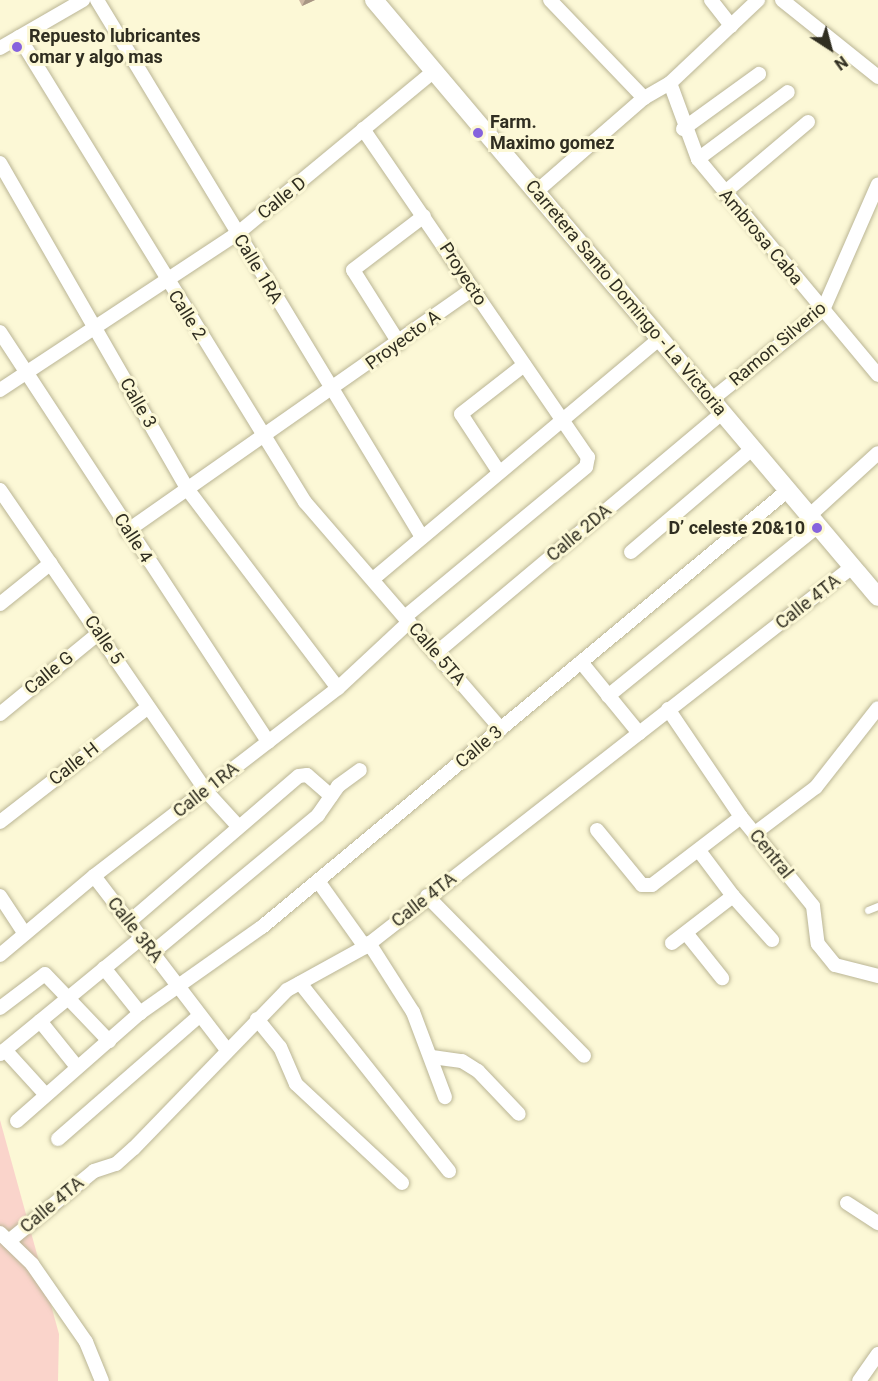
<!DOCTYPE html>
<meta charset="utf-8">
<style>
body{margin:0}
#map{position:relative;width:878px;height:1381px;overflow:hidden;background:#fcf8d6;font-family:Roboto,sans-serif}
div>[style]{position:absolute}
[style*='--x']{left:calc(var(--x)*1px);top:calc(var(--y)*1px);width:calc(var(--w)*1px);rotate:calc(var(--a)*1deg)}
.green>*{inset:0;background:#fad4cb}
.roads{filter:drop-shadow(0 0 2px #bab595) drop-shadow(0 0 2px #bab595)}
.lane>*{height:7px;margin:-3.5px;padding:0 3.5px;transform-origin:3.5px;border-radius:3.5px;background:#fff}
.street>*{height:14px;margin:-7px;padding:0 7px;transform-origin:7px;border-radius:7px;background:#fff}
.secondary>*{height:18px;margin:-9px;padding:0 9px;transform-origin:9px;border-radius:9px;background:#fff}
.wall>*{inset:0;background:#ceb8a3}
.shaded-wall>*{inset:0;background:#a89684}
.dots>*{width:16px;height:16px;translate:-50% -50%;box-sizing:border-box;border:3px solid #fcf8d6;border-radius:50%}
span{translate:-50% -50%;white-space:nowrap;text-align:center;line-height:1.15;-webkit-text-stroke:6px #fcf8d6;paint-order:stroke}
.poi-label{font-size:18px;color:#302e21;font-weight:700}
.left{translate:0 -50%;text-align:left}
.right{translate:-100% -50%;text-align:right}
.street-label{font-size:18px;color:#302e21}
.north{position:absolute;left:800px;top:18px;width:60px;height:60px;-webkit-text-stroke:4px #fcf8d6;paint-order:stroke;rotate:144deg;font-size:16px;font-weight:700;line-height:24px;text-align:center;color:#302e21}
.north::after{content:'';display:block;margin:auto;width:21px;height:27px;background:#302e21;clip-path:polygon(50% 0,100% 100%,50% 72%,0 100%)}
</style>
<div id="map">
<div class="green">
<i style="clip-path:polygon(0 1120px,59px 1334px,58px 1381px,0 1381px)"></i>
</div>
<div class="roads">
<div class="lane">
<i style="--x:868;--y:910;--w:11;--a:-22"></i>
</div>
<div class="street">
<i style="--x:97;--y:0;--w:628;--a:58.82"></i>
<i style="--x:550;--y:0;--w:136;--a:46.2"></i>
<i style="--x:711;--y:0;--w:33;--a:52"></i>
<i style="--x:782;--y:0;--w:123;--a:38.7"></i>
<i style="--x:19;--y:37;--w:546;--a:58.41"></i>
<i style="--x:305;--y:502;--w:300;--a:49.2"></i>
<i style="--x:0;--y:48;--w:96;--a:-30"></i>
<i style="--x:670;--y:83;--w:81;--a:69.8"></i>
<i style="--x:698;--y:159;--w:281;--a:50.2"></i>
<i style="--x:363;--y:129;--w:398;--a:55.6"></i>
<i style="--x:588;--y:457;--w:10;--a:101"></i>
<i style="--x:586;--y:467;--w:235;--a:140.4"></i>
<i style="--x:683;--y:129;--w:94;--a:-35.9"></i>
<i style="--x:698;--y:159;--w:112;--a:-36.7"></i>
<i style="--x:0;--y:163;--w:377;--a:60.1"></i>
<i style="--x:188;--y:490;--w:248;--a:52.9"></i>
<i style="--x:537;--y:191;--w:142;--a:-41"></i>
<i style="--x:644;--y:98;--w:30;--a:-30"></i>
<i style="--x:670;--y:83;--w:121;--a:-43.3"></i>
<i style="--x:724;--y:193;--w:110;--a:-40.2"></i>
<i style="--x:0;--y:332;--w:490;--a:56.8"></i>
<i style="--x:399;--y:343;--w:86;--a:-122.2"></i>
<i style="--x:353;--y:270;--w:89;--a:-37.3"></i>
<i style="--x:0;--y:390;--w:284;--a:-33.4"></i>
<i style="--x:237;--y:234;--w:256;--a:-39.6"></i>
<i style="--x:711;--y:400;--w:144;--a:-38.8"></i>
<i style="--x:823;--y:310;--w:137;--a:-66.4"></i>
<i style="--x:499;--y:472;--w:69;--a:-123.2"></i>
<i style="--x:461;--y:414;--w:80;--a:-37.9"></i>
<i style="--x:0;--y:490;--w:365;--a:55.6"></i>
<i style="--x:206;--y:791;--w:47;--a:47.6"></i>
<i style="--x:809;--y:516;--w:93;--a:-42.4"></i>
<i style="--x:127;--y:531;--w:421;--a:-35"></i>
<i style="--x:631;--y:552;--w:159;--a:-40.4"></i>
<i style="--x:373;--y:579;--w:373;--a:-40"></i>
<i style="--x:0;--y:604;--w:65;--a:-38.8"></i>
<i style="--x:436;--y:653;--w:373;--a:-40"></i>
<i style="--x:581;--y:662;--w:92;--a:50.8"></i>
<i style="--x:608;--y:696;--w:270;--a:-39"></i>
<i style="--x:668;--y:709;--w:130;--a:55.9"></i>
<i style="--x:741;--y:817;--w:114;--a:51"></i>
<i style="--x:813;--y:906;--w:38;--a:83"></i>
<i style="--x:818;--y:944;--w:27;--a:51"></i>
<i style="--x:835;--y:965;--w:44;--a:14.3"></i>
<i style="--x:0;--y:714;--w:128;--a:-39.3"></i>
<i style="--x:0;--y:822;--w:187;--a:-37.8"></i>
<i style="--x:597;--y:830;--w:71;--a:50.7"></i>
<i style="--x:642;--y:885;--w:10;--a:0"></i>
<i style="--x:652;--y:885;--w:112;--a:-37.4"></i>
<i style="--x:755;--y:833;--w:76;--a:-37"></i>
<i style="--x:816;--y:787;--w:100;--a:-51.9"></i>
<i style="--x:94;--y:876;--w:219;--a:52.6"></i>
<i style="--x:318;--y:881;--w:81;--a:54.5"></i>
<i style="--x:0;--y:896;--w:45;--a:56.7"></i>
<i style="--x:427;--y:896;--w:224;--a:45.5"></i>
<i style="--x:733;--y:896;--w:59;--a:48.4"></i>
<i style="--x:129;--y:922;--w:224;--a:-40.7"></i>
<i style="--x:299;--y:776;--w:8;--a:-7"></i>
<i style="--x:307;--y:775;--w:32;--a:41"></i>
<i style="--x:686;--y:933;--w:58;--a:51.3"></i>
<i style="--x:369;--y:943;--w:82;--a:57.5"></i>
<i style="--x:413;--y:1012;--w:91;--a:69.4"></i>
<i style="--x:672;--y:943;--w:77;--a:-37.6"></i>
<i style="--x:733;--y:896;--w:55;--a:-126.9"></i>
<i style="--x:152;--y:953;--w:216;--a:-39.7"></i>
<i style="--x:318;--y:815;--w:35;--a:-55"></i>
<i style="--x:338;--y:786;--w:27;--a:-36"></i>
<i style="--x:0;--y:955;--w:123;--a:-40"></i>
<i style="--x:94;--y:876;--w:308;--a:-37.6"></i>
<i style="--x:338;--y:688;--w:97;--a:-42.9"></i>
<i style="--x:104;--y:968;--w:58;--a:51.3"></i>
<i style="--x:300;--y:983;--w:240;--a:51.6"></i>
<i style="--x:0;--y:1008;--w:56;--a:-37.1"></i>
<i style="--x:45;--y:974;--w:93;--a:46.3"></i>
<i style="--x:257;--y:1019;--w:36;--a:51"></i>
<i style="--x:280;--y:1047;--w:40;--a:66.6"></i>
<i style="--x:296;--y:1084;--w:145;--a:43"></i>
<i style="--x:40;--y:1021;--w:59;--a:51.2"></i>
<i style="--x:5;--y:1050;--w:59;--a:47.7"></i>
<i style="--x:0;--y:1054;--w:183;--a:-39.4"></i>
<i style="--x:432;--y:1057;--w:30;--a:8"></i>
<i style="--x:462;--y:1061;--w:19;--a:32"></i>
<i style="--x:478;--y:1071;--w:59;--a:46.4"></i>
<i style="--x:17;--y:1121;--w:164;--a:-41.3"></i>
<i style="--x:140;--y:1013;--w:149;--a:-35.2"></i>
<i style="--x:262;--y:927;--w:682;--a:-39.71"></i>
<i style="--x:58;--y:1139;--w:187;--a:-41.1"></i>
<i style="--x:847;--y:1203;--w:37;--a:33"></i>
<i style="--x:0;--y:1233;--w:45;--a:44.1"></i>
<i style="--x:32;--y:1264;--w:95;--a:55.3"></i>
<i style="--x:86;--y:1342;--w:42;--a:67.7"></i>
<i style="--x:9;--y:1241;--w:110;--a:-39.5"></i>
<i style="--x:94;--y:1171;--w:23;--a:-18"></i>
<i style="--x:116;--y:1164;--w:24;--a:-42"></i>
<i style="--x:134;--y:1148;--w:220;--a:-45.9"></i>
<i style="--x:287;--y:990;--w:89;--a:-28.9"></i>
<i style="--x:365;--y:947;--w:618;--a:-37.96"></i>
<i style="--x:859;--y:1381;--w:33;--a:-55"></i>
</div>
<div class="secondary">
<i style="--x:374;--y:0;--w:781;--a:49.83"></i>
</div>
</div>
<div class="wall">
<i style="clip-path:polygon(299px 0,315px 0,302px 6px)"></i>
</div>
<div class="shaded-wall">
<i style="clip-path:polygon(305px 0,315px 0,302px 6px)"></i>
</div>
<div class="dots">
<i style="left:17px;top:47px;background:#8663dd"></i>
<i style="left:478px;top:133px;background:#8663dd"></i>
<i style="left:817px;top:528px;background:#8663dd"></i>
</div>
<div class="poi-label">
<span class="left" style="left:29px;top:47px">Repuesto lubricantes<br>omar y algo mas</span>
<span class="left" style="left:490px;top:133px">Farm.<br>Maximo gomez</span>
<span class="right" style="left:805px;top:528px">D’ celeste 20&amp;10</span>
</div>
<div class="street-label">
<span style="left:282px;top:198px;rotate:-39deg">Calle D</span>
<span style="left:761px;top:237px;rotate:50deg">Ambrosa Caba</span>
<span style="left:258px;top:269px;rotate:59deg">Calle 1RA</span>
<span style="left:463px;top:274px;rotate:57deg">Proyecto</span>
<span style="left:626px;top:298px;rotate:50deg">Carretera Santo Domingo - La Victoria</span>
<span style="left:187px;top:315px;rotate:58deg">Calle 2</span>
<span style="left:403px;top:340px;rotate:-36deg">Proyecto A</span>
<span style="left:778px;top:344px;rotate:-40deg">Ramon Silverio</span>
<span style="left:138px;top:403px;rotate:60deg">Calle 3</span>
<span style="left:579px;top:533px;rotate:-40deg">Calle 2DA</span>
<span style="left:133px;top:538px;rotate:57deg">Calle 4</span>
<span style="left:808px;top:602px;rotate:-38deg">Calle 4TA</span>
<span style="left:104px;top:640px;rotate:56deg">Calle 5</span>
<span style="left:437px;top:654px;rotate:49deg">Calle 5TA</span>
<span style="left:49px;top:673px;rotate:-39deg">Calle G</span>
<span style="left:479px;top:747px;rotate:-40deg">Calle 3</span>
<span style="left:74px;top:764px;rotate:-38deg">Calle H</span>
<span style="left:206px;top:790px;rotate:-38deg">Calle 1RA</span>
<span style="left:771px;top:854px;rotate:51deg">Central</span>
<span style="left:424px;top:900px;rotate:-38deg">Calle 4TA</span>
<span style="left:135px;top:930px;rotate:52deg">Calle 3RA</span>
<span style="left:52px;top:1205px;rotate:-40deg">Calle 4TA</span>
</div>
<div class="north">N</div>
</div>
